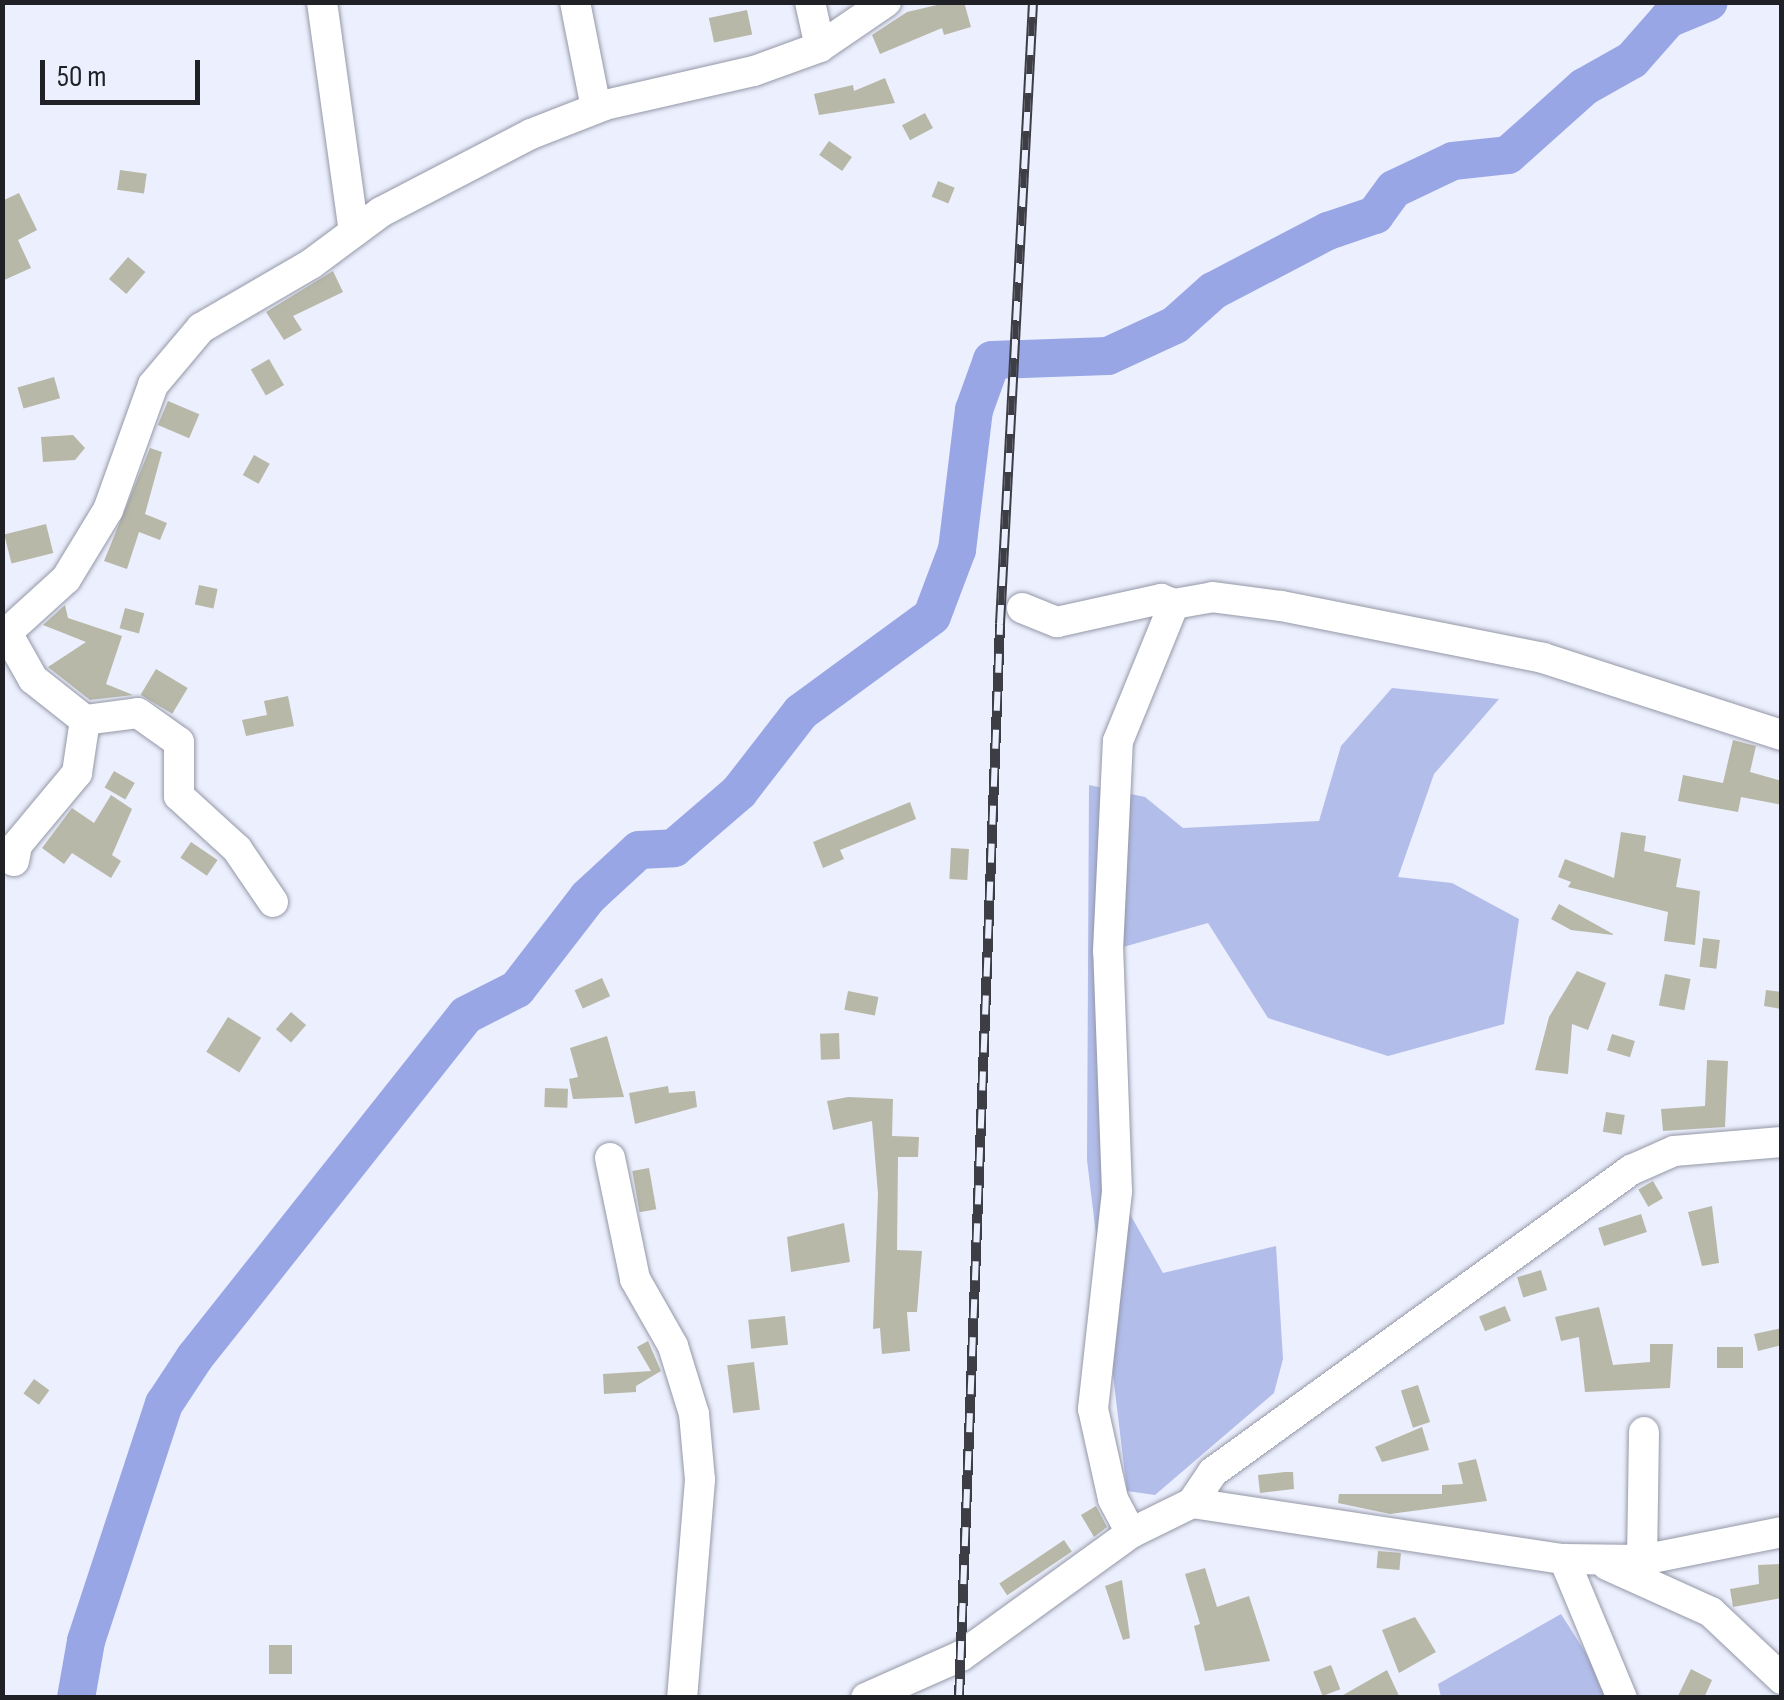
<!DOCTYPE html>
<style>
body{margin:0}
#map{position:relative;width:1784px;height:1700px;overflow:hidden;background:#eceffd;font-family:"Sofia Sans Condensed",sans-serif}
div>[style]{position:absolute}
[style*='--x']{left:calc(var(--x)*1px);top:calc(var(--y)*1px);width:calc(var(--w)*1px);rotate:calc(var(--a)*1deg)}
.green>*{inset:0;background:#b2bdea}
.river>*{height:38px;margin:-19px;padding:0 19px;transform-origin:19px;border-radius:19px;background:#98a6e5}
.building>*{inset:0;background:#b7b8a8;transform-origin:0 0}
.roads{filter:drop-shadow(0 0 2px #9498a7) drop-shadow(0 0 2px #9498a7)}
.minor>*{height:30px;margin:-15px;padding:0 15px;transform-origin:15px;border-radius:15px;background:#fff}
.rail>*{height:10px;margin-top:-5px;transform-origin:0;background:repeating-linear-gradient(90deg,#eceffd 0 19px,#3d3e45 0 38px);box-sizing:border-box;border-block:2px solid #3d3e45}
span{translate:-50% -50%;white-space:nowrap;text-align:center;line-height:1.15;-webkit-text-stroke:10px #eceffd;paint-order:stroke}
.frame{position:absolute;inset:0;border:5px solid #202127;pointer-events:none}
.scale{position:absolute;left:40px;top:60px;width:160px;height:45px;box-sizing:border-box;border:5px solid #202127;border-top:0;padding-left:12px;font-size:30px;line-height:35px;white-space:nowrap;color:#202127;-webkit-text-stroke:8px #eceffd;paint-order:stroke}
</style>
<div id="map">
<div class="green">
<i style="clip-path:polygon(1392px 688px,1499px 699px,1434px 774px,1398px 877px,1452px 883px,1519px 919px,1504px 1024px,1388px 1056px,1268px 1018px,1208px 923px,1109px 951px,1117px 1191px,1163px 1273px,1276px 1246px,1283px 1359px,1274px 1393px,1155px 1495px,1127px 1491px,1087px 1160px,1089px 785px,1145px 797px,1183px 828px,1319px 821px,1341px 746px)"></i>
<i style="clip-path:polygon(1561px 1614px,1614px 1697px,1441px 1697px,1438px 1684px)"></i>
</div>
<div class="river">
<i style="--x:76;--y:1698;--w:58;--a:-80"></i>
<i style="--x:86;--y:1641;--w:250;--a:-71.8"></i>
<i style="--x:164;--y:1404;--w:56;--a:-56.6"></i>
<i style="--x:195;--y:1357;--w:436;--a:-51.6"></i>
<i style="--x:466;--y:1015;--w:57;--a:-27"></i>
<i style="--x:517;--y:989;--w:116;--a:-52.3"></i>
<i style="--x:588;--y:897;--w:69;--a:-42.7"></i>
<i style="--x:639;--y:850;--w:35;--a:-3"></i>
<i style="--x:674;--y:848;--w:86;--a:-40.7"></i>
<i style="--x:739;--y:792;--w:101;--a:-52.2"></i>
<i style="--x:801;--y:712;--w:162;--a:-36.2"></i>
<i style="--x:932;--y:616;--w:71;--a:-69.3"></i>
<i style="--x:957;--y:550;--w:141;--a:-83.1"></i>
<i style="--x:974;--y:410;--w:53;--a:-70.2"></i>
<i style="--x:992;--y:360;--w:116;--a:-2"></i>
<i style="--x:1108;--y:356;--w:74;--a:-24.8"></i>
<i style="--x:1175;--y:325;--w:51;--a:-41.8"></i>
<i style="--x:1213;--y:291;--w:130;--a:-27.6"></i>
<i style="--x:1328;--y:231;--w:50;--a:-18.8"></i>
<i style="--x:1375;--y:215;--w:32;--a:-54"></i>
<i style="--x:1394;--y:189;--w:65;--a:-25.4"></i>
<i style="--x:1453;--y:161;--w:55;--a:-6.2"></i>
<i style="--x:1508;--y:155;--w:102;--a:-41.8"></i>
<i style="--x:1584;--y:87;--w:55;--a:-29.4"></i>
<i style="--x:1632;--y:60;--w:55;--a:-48.7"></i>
<i style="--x:1668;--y:19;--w:44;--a:-22.5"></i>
</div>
<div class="building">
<i style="clip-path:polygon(950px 2px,964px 2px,971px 27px,944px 35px,942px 28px,880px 54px,872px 35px,907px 12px)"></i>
<i style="left:747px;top:10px;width:25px;height:39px;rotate:78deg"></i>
<i style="clip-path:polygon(885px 78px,895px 103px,819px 115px,814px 94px,853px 85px,854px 91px)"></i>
<i style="left:925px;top:113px;width:17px;height:26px;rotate:62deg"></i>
<i style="left:829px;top:141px;width:28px;height:17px;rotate:35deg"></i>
<i style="left:120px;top:170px;width:27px;height:20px;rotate:8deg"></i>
<i style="left:938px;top:181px;width:18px;height:17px;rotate:22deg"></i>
<i style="clip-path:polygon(19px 193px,37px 230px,18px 240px,31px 268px,2px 281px,2px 201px)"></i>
<i style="left:128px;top:257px;width:23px;height:29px;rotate:41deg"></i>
<i style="clip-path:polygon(333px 271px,343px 292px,293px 316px,302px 330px,284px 340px,266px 312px)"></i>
<i style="left:269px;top:359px;width:30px;height:21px;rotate:60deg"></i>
<i style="left:54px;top:377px;width:22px;height:38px;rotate:74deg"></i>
<i style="left:168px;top:401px;width:34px;height:26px;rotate:23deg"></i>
<i style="clip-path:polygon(73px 435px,85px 448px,75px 460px,43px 462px,41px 437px)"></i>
<i style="clip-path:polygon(150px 448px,162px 452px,145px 514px,167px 523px,160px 540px,139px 532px,127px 569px,104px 561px)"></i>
<i style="left:254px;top:455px;width:18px;height:23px;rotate:29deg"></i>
<i style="left:46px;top:524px;width:30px;height:43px;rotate:76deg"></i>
<i style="left:199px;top:585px;width:19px;height:20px;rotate:12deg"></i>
<i style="clip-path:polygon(65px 605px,68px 618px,122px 636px,106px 684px,133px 695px,90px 700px,48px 667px,86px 642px,43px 625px)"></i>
<i style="left:125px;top:608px;width:20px;height:21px;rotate:15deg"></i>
<i style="left:156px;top:669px;width:37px;height:30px;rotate:31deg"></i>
<i style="clip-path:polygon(288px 696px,294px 726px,246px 736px,242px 720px,267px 715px,264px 701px)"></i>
<i style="clip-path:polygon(1733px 740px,1756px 746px,1750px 772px,1782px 781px,1782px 805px,1741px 797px,1738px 812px,1678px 801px,1683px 775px,1723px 783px)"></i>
<i style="left:114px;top:771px;width:24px;height:19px;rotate:30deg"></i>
<i style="clip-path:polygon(111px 795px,132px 809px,112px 855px,121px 861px,111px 878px,72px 853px,64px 864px,42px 848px,72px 808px,94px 823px)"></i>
<i style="clip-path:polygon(910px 802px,916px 819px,840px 850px,844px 859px,823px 868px,813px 842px)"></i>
<i style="clip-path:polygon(1621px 832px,1646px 836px,1644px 851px,1681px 859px,1676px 887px,1700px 891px,1695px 945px,1664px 941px,1668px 912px,1568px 887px,1571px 882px,1558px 877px,1565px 859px,1614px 878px)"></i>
<i style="left:191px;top:842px;width:32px;height:19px;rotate:34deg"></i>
<i style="left:951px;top:848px;width:18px;height:31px;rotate:3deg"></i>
<i style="clip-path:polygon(1559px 904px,1613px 934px,1613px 935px,1571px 930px,1551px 919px)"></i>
<i style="left:1703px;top:938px;width:17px;height:29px;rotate:7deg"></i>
<i style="clip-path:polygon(1577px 971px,1606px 983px,1588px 1030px,1572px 1024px,1568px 1074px,1535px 1070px,1549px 1017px)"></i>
<i style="left:1665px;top:974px;width:26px;height:32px;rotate:11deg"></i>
<i style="left:602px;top:978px;width:20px;height:30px;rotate:66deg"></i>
<i style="clip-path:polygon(1766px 990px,1782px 992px,1782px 1009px,1764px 1006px)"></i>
<i style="left:848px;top:991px;width:31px;height:19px;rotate:11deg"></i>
<i style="left:291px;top:1012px;width:20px;height:23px;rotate:41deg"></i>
<i style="left:228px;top:1017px;width:39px;height:41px;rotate:32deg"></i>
<i style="left:839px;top:1033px;width:26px;height:19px;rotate:88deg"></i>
<i style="left:1612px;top:1034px;width:24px;height:17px;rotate:17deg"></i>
<i style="clip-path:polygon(607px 1036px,624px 1097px,573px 1099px,569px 1079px,578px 1077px,570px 1048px)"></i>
<i style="clip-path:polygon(1707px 1060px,1728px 1061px,1725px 1127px,1663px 1131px,1661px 1109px,1705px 1106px)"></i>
<i style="clip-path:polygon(668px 1086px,669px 1093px,695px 1091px,697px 1107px,635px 1124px,629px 1093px)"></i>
<i style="left:545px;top:1088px;width:23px;height:19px;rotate:2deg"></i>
<i style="clip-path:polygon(848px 1097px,893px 1099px,892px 1136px,919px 1137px,918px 1157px,898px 1157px,897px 1250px,922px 1251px,917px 1312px,907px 1312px,910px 1351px,882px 1354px,880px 1328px,873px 1329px,878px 1194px,872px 1121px,833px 1130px,827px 1101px)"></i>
<i style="left:1606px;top:1112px;width:19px;height:20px;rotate:9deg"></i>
<i style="left:649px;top:1168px;width:42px;height:17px;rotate:80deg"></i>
<i style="left:1653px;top:1181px;width:20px;height:17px;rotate:60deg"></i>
<i style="clip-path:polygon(1712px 1206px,1719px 1263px,1702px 1266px,1688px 1212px)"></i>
<i style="left:1641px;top:1214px;width:19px;height:45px;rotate:72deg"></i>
<i style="clip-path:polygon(844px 1223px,850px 1262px,791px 1272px,787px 1237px)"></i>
<i style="left:1541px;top:1270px;width:21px;height:25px;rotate:73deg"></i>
<i style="left:1505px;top:1306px;width:16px;height:28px;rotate:68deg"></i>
<i style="clip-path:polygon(1599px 1307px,1613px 1365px,1650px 1362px,1650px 1344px,1673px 1344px,1670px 1388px,1585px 1392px,1579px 1337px,1561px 1341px,1555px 1317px)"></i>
<i style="left:785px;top:1316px;width:29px;height:37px;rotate:84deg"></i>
<i style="clip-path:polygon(1782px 1328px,1782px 1345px,1758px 1351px,1754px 1334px)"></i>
<i style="clip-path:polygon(648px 1341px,661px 1371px,636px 1386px,636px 1392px,604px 1394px,603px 1374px,651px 1371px,637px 1347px)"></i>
<i style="left:1717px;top:1347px;width:26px;height:21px"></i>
<i style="left:754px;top:1362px;width:48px;height:27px;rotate:83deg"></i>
<i style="left:34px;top:1379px;width:19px;height:18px;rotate:36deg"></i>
<i style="left:1418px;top:1385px;width:39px;height:18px;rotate:72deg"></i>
<i style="clip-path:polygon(1422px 1427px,1429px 1450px,1382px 1462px,1375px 1447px)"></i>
<i style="clip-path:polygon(1476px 1459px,1487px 1501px,1390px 1514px,1338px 1503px,1339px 1494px,1442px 1494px,1442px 1485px,1463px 1484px,1458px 1463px)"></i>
<i style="clip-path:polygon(1285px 1472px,1293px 1472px,1294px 1489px,1260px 1493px,1258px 1475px)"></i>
<i style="clip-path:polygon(1096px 1506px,1107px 1527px,1094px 1537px,1081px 1515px)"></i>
<i style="left:1064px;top:1540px;width:14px;height:78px;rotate:56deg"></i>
<i style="left:1378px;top:1551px;width:23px;height:17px;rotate:5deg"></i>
<i style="clip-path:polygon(1782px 1564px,1782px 1598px,1733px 1607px,1730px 1589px,1759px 1584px,1758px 1565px)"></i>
<i style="clip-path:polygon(1205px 1568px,1217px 1607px,1249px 1596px,1270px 1661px,1205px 1671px,1194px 1626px,1200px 1624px,1185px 1574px)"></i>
<i style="clip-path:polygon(1122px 1580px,1130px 1638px,1123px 1640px,1105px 1586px)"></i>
<i style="clip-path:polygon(1415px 1617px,1436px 1652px,1399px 1673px,1382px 1630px)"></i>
<i style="left:269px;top:1645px;width:23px;height:29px"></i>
<i style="left:1331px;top:1665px;width:26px;height:19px;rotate:69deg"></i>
<i style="clip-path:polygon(1691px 1669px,1712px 1680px,1704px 1698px,1677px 1698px)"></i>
<i style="clip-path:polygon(1387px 1670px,1400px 1698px,1338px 1698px)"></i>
</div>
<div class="roads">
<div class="minor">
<i style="--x:322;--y:2;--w:232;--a:82.1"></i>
<i style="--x:575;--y:2;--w:108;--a:78.8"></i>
<i style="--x:810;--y:2;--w:46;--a:77.5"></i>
<i style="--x:1022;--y:608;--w:38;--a:22"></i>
<i style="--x:1057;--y:622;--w:107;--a:-12.5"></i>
<i style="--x:1161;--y:599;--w:14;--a:21"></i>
<i style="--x:7;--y:633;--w:53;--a:60.5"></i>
<i style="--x:33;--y:679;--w:66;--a:38.3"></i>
<i style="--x:85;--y:720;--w:53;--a:-7.5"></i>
<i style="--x:138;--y:713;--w:50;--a:35.3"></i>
<i style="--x:179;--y:742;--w:54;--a:90"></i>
<i style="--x:179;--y:796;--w:79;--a:42.4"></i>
<i style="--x:237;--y:849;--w:64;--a:55.8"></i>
<i style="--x:2;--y:637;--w:86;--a:-42.2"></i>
<i style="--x:66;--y:579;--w:81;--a:-58.7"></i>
<i style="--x:108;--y:510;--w:133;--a:-70.2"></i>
<i style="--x:153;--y:385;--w:75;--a:-49.9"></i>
<i style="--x:201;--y:328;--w:127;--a:-30.2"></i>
<i style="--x:311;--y:264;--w:87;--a:-36.6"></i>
<i style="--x:381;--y:212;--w:169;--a:-27.5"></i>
<i style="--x:531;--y:134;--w:79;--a:-21.4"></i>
<i style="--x:605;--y:105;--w:153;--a:-12.9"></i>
<i style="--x:754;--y:71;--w:70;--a:-20"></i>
<i style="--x:820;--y:47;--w:80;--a:-34.3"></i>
<i style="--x:14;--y:861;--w:16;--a:-79"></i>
<i style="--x:17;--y:845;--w:94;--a:-50.2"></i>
<i style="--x:77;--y:773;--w:54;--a:-81.4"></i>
<i style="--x:610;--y:1158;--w:124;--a:78.3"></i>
<i style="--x:635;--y:1279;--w:77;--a:60.4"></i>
<i style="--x:673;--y:1346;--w:71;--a:72.8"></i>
<i style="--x:694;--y:1414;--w:66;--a:84.8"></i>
<i style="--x:700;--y:1480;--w:219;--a:94.7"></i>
<i style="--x:1192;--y:1503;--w:376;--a:8.6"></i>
<i style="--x:1564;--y:1559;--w:78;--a:0.7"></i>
<i style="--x:1642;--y:1560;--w:143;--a:-11.3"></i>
<i style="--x:1131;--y:1533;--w:38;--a:-118"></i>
<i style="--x:1113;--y:1499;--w:92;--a:-102.5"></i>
<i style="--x:1093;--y:1409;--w:219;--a:-83.7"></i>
<i style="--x:1117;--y:1191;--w:240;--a:-92.1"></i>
<i style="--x:1108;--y:951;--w:210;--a:-87.3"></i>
<i style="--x:1118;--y:741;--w:148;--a:-67.8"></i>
<i style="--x:1174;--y:604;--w:39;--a:-10"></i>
<i style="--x:1212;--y:597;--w:70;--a:7.4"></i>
<i style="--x:1281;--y:606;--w:267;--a:11.2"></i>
<i style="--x:1543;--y:658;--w:251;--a:17.9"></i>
<i style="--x:1564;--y:1559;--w:151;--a:67.4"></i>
<i style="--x:1642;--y:1560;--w:128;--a:-89.1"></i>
<i style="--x:1607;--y:1565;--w:114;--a:24.3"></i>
<i style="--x:1711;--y:1612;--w:98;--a:43.3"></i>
<i style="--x:866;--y:1698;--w:104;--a:-23.9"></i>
<i style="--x:961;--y:1656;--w:210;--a:-35.9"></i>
<i style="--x:1131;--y:1533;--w:68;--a:-26.2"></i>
<i style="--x:1192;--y:1503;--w:37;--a:-56"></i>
<i style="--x:1213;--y:1472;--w:516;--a:-35.85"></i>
<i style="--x:1631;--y:1170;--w:47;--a:-23.8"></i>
<i style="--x:1674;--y:1151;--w:108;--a:-4.8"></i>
</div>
</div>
<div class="rail">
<i style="--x:959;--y:1698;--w:1075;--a:-87.81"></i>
<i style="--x:1000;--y:624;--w:623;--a:-86.96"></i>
</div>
<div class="frame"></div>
<div class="scale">50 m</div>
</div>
